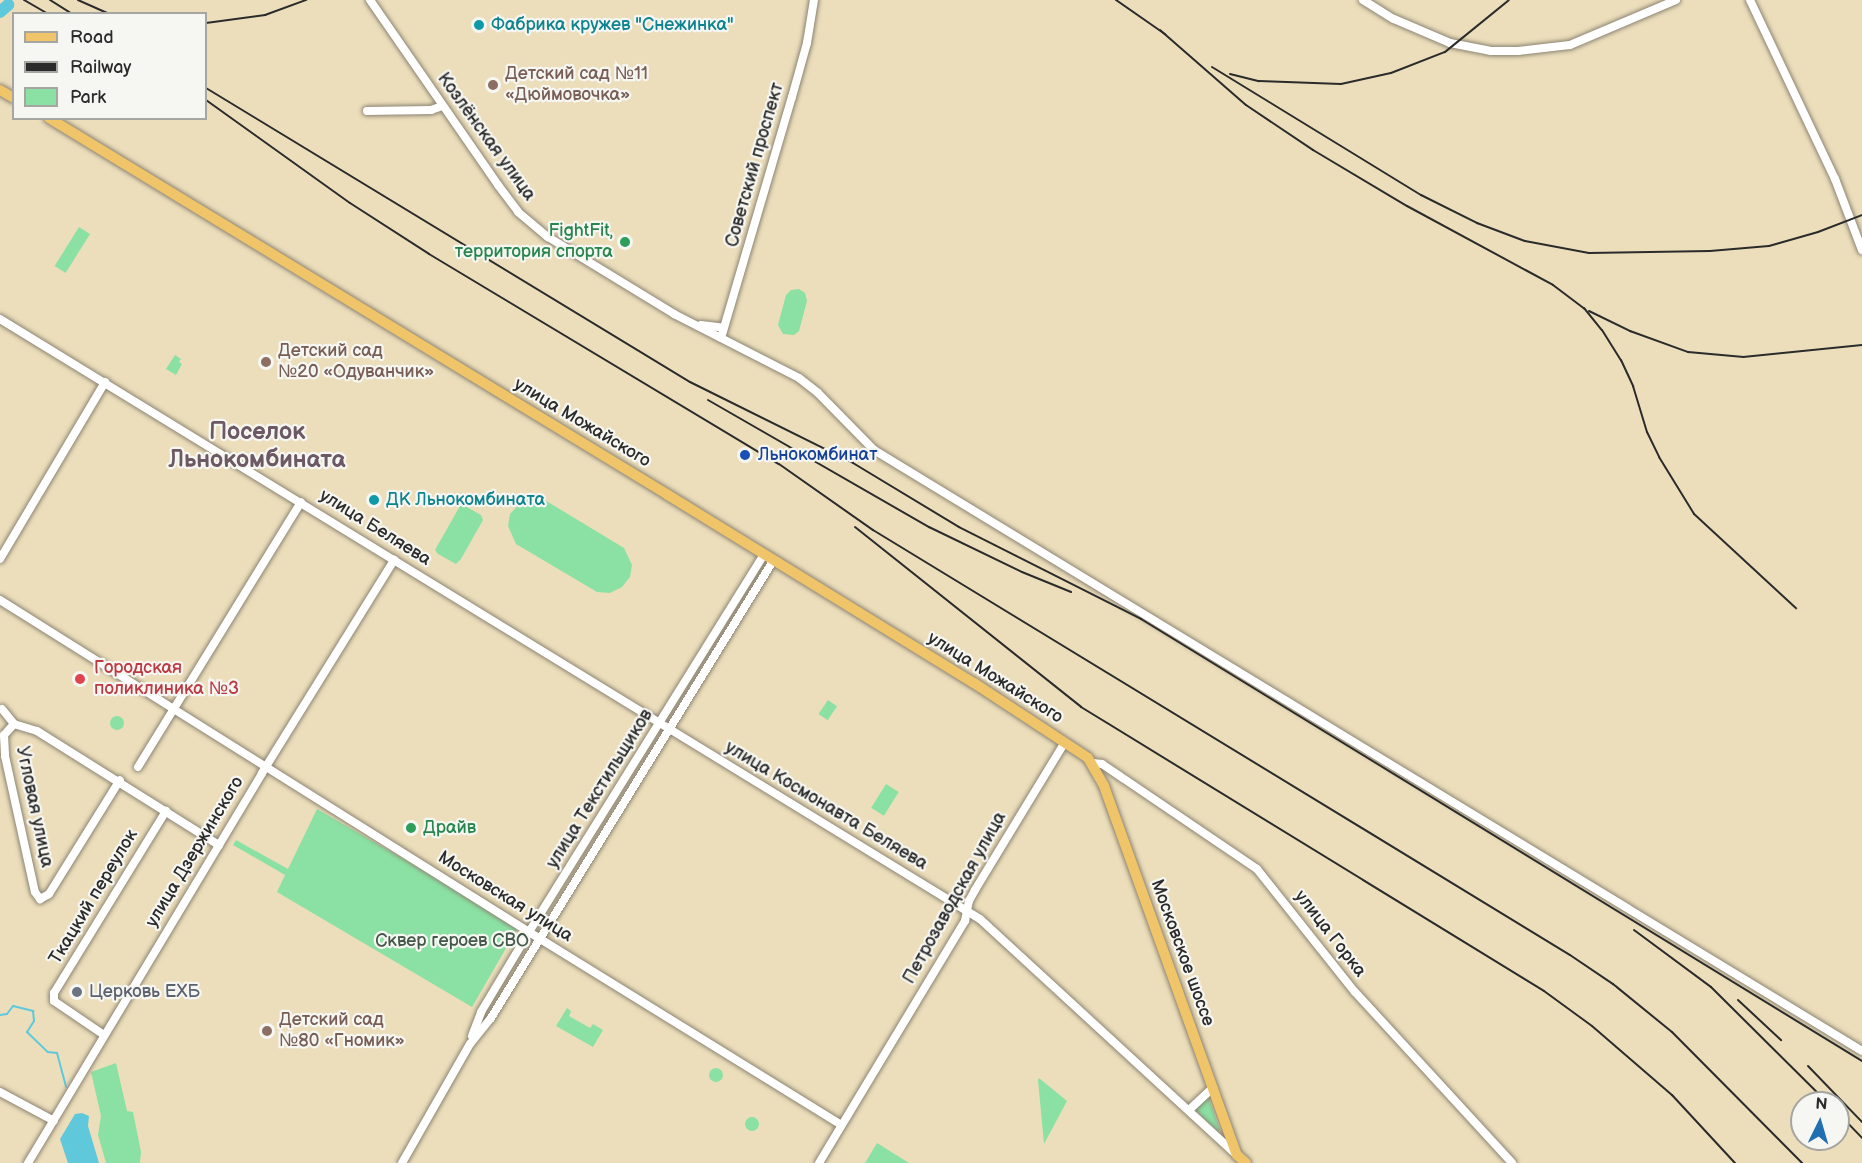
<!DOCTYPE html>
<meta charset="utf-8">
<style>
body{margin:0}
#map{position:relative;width:1862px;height:1163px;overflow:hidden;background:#ecdebb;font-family:"Balsamiq Sans",sans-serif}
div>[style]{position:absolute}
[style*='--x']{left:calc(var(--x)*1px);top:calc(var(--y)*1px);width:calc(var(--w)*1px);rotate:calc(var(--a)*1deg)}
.green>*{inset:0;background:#8be1a3;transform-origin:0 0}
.round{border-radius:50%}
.water>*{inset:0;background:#5fc8db}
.stream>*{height:2px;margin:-1px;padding:0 1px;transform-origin:1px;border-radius:1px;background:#5fc8db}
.river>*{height:12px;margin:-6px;padding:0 6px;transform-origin:6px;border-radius:6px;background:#5fc8db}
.roads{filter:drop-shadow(0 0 2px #8c8473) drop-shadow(0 0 2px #8c8473)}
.minor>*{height:8px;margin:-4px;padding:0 4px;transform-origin:4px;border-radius:4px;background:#fff}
.major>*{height:10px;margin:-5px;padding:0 5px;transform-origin:5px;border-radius:5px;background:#f0c469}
.rail>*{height:2px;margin:-1px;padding:0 1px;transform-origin:1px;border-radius:1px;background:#2b2b2b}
.dots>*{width:16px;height:16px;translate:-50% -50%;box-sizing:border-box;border:3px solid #f6f6f2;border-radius:50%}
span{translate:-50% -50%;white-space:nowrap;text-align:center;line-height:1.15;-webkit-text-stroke:4.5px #f6f6f2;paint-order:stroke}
.culture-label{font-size:18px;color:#0d838f}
.left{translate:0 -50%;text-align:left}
.education-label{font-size:18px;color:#785e54}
.street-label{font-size:18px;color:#2b2b2b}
.leisure-label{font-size:18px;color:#27864d}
.right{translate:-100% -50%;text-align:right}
.transit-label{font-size:18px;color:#164399}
.health-label{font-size:18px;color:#be3a42}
.park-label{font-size:18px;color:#435849}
.worship-label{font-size:18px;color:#5b616d}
.district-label{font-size:24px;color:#6c5964;font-weight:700}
.legend{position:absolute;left:12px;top:12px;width:195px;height:108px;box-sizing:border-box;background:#f6f6f2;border:2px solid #a5a5a2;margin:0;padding:8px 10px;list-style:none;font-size:18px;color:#2b2b2b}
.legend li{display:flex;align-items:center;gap:12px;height:30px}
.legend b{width:30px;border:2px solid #a5a5a2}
.north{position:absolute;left:1790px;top:1091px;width:60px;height:60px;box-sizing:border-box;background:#f6f6f2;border:2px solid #a5a5a2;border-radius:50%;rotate:5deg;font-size:16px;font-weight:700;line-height:24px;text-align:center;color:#2b2b2b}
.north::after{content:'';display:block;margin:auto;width:21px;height:27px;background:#1f6fb2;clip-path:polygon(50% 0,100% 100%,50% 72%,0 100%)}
</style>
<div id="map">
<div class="green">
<i style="left:79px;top:227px;width:13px;height:46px;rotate:32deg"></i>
<i style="clip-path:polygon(799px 289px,805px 293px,807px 301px,799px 331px,794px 335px,783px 334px,778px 325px,786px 295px,791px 290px)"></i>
<i style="clip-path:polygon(175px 355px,181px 359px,179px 362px,182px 364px,176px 375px,166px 369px)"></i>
<i style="clip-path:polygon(536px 498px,548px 502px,624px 548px,632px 565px,630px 577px,622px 587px,610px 593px,597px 592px,516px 544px,508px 526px,510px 514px,523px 500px)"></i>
<i style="clip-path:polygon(460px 506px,465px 506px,481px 515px,483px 520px,461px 559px,456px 564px,438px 554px,435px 550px)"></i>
<i style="left:828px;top:700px;width:11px;height:17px;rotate:34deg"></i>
<i class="round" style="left:110px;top:716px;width:14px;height:14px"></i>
<i style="left:886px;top:784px;width:15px;height:28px;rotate:32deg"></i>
<i style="clip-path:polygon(317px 809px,519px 926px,472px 1007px,277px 892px,285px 875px,233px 845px,236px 840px,288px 869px)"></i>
<i style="clip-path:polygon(567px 1008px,571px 1011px,569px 1016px,590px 1028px,593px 1024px,603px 1030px,593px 1047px,556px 1026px)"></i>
<i style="clip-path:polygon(116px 1063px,127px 1111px,133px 1112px,141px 1152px,140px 1163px,106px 1163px,98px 1135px,101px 1116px,91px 1072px)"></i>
<i class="round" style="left:709px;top:1068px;width:14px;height:14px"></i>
<i style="clip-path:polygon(1039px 1078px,1067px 1101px,1044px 1144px,1038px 1080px)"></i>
<i style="clip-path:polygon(1208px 1096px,1220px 1130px,1218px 1132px,1194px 1109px)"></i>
<i class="round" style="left:745px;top:1117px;width:14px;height:14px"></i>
<i style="clip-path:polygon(877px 1143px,909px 1163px,865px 1163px)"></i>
</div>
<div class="water">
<i style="clip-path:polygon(82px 1113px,89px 1116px,88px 1126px,99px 1163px,68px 1163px,60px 1139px,75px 1114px)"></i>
</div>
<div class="stream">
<i style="--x:0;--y:1015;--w:7;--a:-8"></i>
<i style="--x:7;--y:1014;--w:10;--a:-53"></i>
<i style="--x:13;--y:1006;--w:21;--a:14"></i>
<i style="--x:33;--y:1011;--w:10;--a:84"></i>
<i style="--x:34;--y:1021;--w:13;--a:122"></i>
<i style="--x:27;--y:1032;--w:29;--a:44"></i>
<i style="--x:48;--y:1052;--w:9;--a:6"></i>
<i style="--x:57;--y:1053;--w:35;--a:75"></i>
</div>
<div class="river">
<i style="--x:0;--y:12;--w:11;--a:-41"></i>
</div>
<div class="roads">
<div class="minor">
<i style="--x:370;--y:0;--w:225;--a:55.3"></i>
<i style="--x:498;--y:185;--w:34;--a:53"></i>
<i style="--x:518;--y:212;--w:39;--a:40"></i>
<i style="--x:548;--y:237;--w:148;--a:31.4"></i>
<i style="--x:674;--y:314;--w:140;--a:27.1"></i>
<i style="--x:799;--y:378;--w:24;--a:38"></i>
<i style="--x:818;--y:393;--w:80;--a:45.5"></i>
<i style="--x:874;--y:450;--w:1156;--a:31.31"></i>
<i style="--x:1363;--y:0;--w:36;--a:32"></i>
<i style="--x:1394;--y:19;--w:61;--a:23.2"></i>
<i style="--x:1450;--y:43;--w:42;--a:11"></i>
<i style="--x:1491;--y:51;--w:27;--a:0"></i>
<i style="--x:1518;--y:51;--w:52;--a:-6.6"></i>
<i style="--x:1570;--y:45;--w:115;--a:-23"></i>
<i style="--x:1750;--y:0;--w:198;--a:64.6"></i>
<i style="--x:1835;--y:179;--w:76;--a:69.2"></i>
<i style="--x:367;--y:111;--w:64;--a:-0.9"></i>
<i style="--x:431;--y:110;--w:12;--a:-20"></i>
<i style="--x:0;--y:319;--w:1149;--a:31.48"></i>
<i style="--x:980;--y:919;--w:348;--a:42.6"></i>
<i style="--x:701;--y:325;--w:23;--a:7"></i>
<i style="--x:721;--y:338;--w:251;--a:-73.6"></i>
<i style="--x:792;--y:97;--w:56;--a:-74.5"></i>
<i style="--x:807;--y:43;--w:44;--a:-80.8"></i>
<i style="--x:0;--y:559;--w:206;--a:-59.3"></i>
<i style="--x:0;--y:600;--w:625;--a:32.11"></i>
<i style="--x:529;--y:932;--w:367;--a:31.7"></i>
<i style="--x:2;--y:709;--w:19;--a:51"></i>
<i style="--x:14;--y:724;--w:24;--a:17"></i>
<i style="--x:37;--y:731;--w:215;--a:32.1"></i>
<i style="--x:14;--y:724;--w:15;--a:132"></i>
<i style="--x:4;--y:735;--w:21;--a:87"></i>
<i style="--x:5;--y:756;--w:139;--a:77.6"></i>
<i style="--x:35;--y:892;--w:9;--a:54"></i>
<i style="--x:40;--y:899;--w:10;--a:-29"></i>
<i style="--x:49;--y:894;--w:134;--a:-58.1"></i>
<i style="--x:1093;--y:763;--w:9;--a:6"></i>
<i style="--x:1102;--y:764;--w:187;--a:34.1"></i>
<i style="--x:1257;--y:869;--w:157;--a:51.5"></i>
<i style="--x:1355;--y:992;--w:232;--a:47.4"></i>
<i style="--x:138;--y:767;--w:311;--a:-58.4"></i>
<i style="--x:104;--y:1035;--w:60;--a:-145.8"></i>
<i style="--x:54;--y:1001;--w:8;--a:-90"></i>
<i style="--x:54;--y:993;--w:214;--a:-58.4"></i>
<i style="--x:472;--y:1036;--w:26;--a:-69"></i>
<i style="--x:481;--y:1012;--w:93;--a:-59"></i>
<i style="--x:529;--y:932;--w:444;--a:-58.1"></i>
<i style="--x:0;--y:1092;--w:61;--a:28.2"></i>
<i style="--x:1189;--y:1110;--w:33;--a:-43"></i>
<i style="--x:28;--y:1163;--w:455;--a:-59"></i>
<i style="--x:262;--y:773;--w:251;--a:-58.2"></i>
<i style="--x:402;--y:1163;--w:137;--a:-60.3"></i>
<i style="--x:470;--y:1044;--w:33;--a:-51"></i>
<i style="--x:491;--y:1018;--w:537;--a:-58.32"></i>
<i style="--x:819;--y:1163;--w:283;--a:-58.9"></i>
<i style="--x:965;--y:921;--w:20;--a:-79"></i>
<i style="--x:969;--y:901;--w:13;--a:-61"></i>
<i style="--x:975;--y:890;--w:173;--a:-58.7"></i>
</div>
<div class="major">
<i style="--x:0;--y:90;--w:16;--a:30"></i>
<i style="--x:49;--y:118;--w:725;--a:31.34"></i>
<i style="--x:668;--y:495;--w:359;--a:31.6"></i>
<i style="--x:974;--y:683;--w:136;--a:33.3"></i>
<i style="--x:1088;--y:758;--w:32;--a:60"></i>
<i style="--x:1104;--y:786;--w:392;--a:70.2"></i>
<i style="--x:1237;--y:1155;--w:12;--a:42"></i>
</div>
</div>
<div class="rail">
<i style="--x:24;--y:0;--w:28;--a:30"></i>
<i style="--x:50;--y:0;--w:26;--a:32"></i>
<i style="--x:78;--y:0;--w:35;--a:24"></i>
<i style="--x:1116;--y:0;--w:60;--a:34.8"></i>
<i style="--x:206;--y:23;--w:60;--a:-7.7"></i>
<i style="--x:265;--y:15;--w:44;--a:-20.1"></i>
<i style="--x:1160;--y:30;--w:114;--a:41.1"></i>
<i style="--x:1246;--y:105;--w:81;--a:33.9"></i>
<i style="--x:1313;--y:150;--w:109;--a:30.8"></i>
<i style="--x:1407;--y:206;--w:166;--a:28.4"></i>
<i style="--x:1553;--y:285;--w:39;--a:37"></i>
<i style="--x:1584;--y:308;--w:28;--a:51"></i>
<i style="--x:1602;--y:330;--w:36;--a:58"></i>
<i style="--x:1621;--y:360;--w:29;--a:65"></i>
<i style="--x:1633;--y:386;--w:48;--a:73.1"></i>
<i style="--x:1647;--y:432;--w:28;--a:64"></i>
<i style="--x:1659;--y:457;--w:67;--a:58.4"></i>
<i style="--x:1694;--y:514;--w:139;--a:42.7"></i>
<i style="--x:1212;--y:67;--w:245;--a:31.5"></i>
<i style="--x:1421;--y:195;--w:63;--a:26.6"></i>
<i style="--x:1477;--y:223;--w:51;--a:20.6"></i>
<i style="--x:1525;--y:241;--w:65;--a:10.6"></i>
<i style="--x:1589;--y:253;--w:121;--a:-0.9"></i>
<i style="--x:1710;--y:251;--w:59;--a:-4.8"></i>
<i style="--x:1769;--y:246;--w:51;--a:-15.9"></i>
<i style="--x:1818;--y:232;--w:47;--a:-21.1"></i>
<i style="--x:1230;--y:74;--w:30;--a:14"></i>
<i style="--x:1259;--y:81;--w:82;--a:2.1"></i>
<i style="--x:1341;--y:84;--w:51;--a:-12.4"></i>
<i style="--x:1391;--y:73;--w:58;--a:-21.3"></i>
<i style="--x:1445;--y:52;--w:82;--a:-39.1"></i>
<i style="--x:206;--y:88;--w:566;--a:31.28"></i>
<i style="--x:690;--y:382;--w:182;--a:26.4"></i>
<i style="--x:853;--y:463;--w:124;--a:31.1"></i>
<i style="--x:959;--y:527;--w:204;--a:26.8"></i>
<i style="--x:1141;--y:619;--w:846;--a:31.51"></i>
<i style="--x:206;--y:100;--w:177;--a:35.6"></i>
<i style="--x:350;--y:203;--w:94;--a:32.8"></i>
<i style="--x:429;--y:254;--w:408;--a:31"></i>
<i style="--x:779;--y:464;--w:115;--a:35.1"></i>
<i style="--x:873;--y:530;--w:816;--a:31.37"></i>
<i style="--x:1570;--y:955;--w:52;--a:34"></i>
<i style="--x:1613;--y:984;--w:76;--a:39.1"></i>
<i style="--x:1672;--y:1032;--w:185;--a:45.2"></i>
<i style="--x:1589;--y:311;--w:46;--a:26"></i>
<i style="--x:1630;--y:331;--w:62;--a:19.9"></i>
<i style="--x:1688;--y:352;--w:56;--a:5.1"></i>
<i style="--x:1744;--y:357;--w:119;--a:-5.8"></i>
<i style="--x:708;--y:400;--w:255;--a:29.9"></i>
<i style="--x:929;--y:527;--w:103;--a:25.8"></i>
<i style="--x:1022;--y:572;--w:53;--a:22.2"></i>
<i style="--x:855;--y:527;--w:289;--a:38.5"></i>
<i style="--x:1081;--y:707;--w:543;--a:31.52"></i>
<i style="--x:1544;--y:991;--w:59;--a:36.1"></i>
<i style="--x:1592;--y:1026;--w:106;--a:40.8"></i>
<i style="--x:1672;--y:1095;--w:93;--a:47.2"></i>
<i style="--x:1634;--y:930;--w:96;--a:36.5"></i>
<i style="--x:1711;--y:987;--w:165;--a:44.8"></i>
<i style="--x:1738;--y:1000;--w:59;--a:42.9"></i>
<i style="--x:1808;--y:1066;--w:78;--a:46"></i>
<i style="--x:1838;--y:1113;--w:35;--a:46"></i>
</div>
<div class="dots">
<i style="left:479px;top:25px;background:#0f9aa8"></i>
<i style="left:493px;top:85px;background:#8d6e63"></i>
<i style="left:625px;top:242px;background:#2e9e5b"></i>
<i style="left:266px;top:362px;background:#8d6e63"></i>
<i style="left:745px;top:455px;background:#1a4fb4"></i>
<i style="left:374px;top:500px;background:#0f9aa8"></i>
<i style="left:80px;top:679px;background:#e0444e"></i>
<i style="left:411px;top:828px;background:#2e9e5b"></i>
<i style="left:77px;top:992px;background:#6b7280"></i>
<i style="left:267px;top:1031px;background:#8d6e63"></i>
</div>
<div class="culture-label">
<span class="left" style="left:491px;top:25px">Фабрика кружев "Снежинка"</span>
<span class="left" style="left:386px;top:500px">ДК Льнокомбината</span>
</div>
<div class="education-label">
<span class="left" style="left:505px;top:85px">Детский сад №11<br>«Дюймовочка»</span>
<span class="left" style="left:278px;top:362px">Детский сад<br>№20 «Одуванчик»</span>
<span class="left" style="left:279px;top:1031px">Детский сад<br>№80 «Гномик»</span>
</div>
<div class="street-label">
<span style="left:486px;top:137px;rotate:54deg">Козлёнская улица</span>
<span style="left:755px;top:165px;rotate:-74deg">Советский проспект</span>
<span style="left:582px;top:423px;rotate:31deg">улица Можайского</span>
<span style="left:375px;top:528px;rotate:32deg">улица Беляева</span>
<span style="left:995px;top:678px;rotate:32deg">улица Можайского</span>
<span style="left:600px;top:789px;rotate:-58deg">улица Текстильщиков</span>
<span style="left:826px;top:806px;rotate:31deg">улица Космонавта Беляева</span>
<span style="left:34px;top:807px;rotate:78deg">Угловая улица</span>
<span style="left:195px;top:852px;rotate:-59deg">улица Дзержинского</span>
<span style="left:94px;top:897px;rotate:-59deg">Ткацкий переулок</span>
<span style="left:505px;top:897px;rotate:32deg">Московская улица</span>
<span style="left:955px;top:898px;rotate:-61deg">Петрозаводская улица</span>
<span style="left:1330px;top:934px;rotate:52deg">улица Горка</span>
<span style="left:1182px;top:953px;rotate:70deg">Московское шоссе</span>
</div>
<div class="leisure-label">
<span class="right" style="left:613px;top:242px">FightFit,<br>территория спорта</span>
<span class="left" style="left:423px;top:828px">Драйв</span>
</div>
<div class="transit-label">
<span class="left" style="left:758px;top:455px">Льнокомбинат</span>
</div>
<div class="health-label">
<span class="left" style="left:94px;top:679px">Городская<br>поликлиника №3</span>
</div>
<div class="park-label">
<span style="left:452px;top:941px">Сквер героев СВО</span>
</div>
<div class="worship-label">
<span class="left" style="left:89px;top:992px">Церковь ЕХБ</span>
</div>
<div class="district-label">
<span style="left:257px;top:446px">Поселок<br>Льнокомбината</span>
</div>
<ul class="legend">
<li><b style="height:8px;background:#f0c469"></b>Road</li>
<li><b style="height:8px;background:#2b2b2b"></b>Railway</li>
<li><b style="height:16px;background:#8be1a3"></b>Park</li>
</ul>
<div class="north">N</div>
</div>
